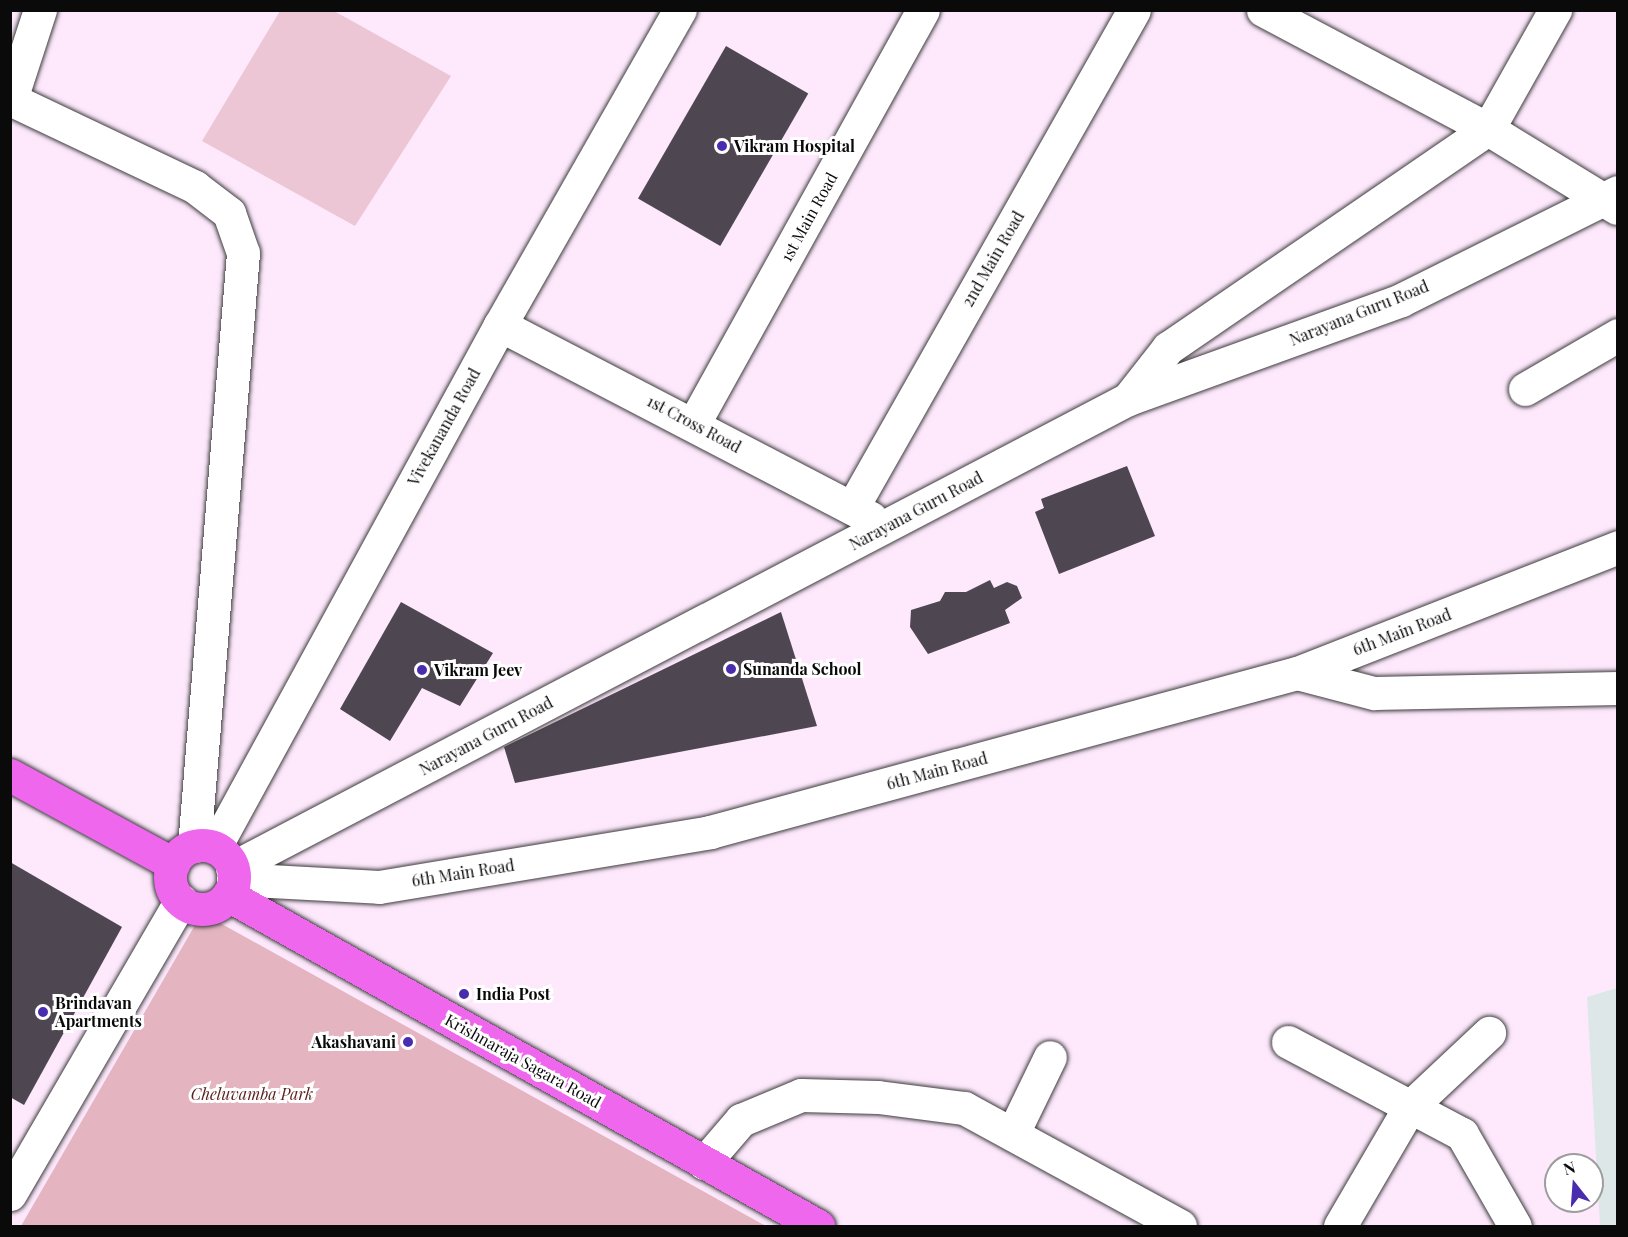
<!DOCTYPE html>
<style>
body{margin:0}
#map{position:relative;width:1628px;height:1237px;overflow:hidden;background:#fde8fc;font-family:"Playfair Display",serif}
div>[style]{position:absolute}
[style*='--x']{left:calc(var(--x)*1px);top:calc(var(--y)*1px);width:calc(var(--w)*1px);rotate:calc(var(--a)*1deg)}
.industrial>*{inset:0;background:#dee7e8}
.green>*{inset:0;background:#e4b5c1}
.pitch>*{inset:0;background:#ecc6d5}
.building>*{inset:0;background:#4e4751;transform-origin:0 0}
.roads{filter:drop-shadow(0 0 2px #3d3d3d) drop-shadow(0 0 2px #3d3d3d)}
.minor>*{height:33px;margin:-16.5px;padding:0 16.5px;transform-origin:16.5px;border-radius:16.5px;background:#fff}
.major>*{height:33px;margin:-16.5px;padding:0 16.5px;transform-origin:16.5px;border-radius:16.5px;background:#ee67ec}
.major>.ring{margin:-16.5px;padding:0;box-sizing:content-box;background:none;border:33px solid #ee67ec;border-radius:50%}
.dots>*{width:16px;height:16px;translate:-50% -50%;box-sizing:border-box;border:3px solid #fff;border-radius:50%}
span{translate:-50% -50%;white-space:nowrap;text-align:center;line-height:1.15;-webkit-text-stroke:6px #fff;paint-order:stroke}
.poi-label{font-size:16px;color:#0a0a0a;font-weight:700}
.left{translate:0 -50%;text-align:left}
.right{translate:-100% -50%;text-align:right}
.street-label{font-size:16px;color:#0a0a0a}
.park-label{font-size:16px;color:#5b2320;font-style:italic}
.frame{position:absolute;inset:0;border:12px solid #0a0a0a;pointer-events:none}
.north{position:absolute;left:1544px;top:1153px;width:60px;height:60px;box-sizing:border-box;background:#fff;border:2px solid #9d9d9d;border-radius:50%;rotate:343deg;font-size:16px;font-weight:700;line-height:24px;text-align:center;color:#0a0a0a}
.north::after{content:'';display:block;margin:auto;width:21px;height:27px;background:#492dae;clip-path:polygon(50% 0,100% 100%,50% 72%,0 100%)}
</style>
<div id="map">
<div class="industrial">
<i style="clip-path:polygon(1617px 988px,1617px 1226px,1600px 1226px,1587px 997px)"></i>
</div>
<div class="green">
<i style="clip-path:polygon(202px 913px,766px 1226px,21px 1226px)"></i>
</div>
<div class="pitch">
<i style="clip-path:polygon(280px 11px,334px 11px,451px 76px,355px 226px,202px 141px)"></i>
</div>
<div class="building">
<i style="left:726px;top:46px;width:95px;height:176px;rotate:30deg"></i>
<i style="clip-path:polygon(1127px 466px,1155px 536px,1059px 574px,1035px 512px,1044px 508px,1041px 499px)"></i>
<i style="clip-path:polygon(990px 580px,994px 588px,1007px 582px,1017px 586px,1022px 598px,1005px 610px,1010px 623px,928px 654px,910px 627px,911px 610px,940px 601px,945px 592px,966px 592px)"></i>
<i style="clip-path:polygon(401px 602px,493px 653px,460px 706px,422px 688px,390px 741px,340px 709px)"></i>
<i style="clip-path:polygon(781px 612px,817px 726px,515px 783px,504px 747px)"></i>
<i style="clip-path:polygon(10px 862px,122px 927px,24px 1105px,10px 1097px)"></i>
</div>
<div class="roads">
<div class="minor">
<i style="--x:1263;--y:10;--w:255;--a:27.9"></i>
<i style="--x:1488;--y:129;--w:151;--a:31.5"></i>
<i style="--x:10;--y:99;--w:205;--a:25.4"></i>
<i style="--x:195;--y:187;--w:43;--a:37.4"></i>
<i style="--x:229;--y:213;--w:42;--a:70.7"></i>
<i style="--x:243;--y:253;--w:595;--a:94.72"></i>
<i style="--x:11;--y:99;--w:94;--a:-72"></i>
<i style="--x:500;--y:325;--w:418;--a:27.5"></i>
<i style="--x:1525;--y:389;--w:108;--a:-30.1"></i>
<i style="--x:1128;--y:399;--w:65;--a:-51.9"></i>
<i style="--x:1168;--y:348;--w:388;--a:-34.4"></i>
<i style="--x:1488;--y:129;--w:137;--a:-60.6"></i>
<i style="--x:694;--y:423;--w:472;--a:-61"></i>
<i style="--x:852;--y:508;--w:572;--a:-60.48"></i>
<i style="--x:1297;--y:673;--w:80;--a:14.6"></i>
<i style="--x:1374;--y:693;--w:244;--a:-1.2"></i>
<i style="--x:215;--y:847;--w:595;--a:-61.37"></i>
<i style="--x:500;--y:325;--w:363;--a:-60.3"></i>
<i style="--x:232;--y:868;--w:1011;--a:-27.63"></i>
<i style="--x:1128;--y:399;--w:290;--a:-19.9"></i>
<i style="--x:1401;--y:300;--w:242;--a:-26.5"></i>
<i style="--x:233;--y:879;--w:146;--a:3.1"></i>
<i style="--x:379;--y:887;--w:336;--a:-9.4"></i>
<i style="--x:710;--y:832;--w:608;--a:-15.16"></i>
<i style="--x:1297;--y:673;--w:345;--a:-21.4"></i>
<i style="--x:1288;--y:1042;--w:197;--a:27.9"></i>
<i style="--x:1462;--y:1134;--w:106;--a:60.1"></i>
<i style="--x:1014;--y:1131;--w:82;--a:-64.1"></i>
<i style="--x:704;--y:1163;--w:57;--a:-49.3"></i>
<i style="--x:741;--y:1120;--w:65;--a:-22.6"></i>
<i style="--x:801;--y:1095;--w:77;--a:1.5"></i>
<i style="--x:878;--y:1097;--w:87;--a:7.3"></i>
<i style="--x:964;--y:1108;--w:246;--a:28.6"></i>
<i style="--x:10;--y:1194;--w:340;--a:-59.8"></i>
<i style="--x:1340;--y:1226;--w:137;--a:-59.7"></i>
<i style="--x:1409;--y:1108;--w:110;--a:-43.2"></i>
</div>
<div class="major">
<i style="--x:10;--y:775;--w:186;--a:28.6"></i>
<i class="ring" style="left:170px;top:845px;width:31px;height:31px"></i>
<i style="--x:228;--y:895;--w:677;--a:29.29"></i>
</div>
</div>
<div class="dots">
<i style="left:722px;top:146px;background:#492dae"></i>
<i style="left:731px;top:669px;background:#492dae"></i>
<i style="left:422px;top:670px;background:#492dae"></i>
<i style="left:464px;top:994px;background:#492dae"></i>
<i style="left:43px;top:1012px;background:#492dae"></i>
<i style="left:408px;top:1042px;background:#492dae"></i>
</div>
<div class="poi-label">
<span class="left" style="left:734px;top:146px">Vikram Hospital</span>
<span class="left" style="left:743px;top:669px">Sunanda School</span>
<span class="left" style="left:434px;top:670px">Vikram Jeev</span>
<span class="left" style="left:476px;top:994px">India Post</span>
<span class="left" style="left:55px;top:1012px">Brindavan<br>Apartments</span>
<span class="right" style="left:396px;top:1042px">Akashavani</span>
</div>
<div class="street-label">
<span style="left:809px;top:217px;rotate:-61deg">1st Main Road</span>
<span style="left:993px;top:259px;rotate:-60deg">2nd Main Road</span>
<span style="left:1359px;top:313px;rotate:-22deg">Narayana Guru Road</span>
<span style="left:694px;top:424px;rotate:28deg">1st Cross Road</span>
<span style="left:444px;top:427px;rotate:-61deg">Vivekananda Road</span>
<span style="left:916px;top:511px;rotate:-28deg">Narayana Guru Road</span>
<span style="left:1402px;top:632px;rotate:-21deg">6th Main Road</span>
<span style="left:486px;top:736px;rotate:-28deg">Narayana Guru Road</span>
<span style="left:937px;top:771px;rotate:-15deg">6th Main Road</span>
<span style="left:463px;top:873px;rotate:-9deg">6th Main Road</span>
<span style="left:523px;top:1061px;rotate:29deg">Krishnaraja Sagara Road</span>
</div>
<div class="park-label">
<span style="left:252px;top:1094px">Cheluvamba Park</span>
</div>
<div class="frame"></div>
<div class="north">N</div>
</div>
